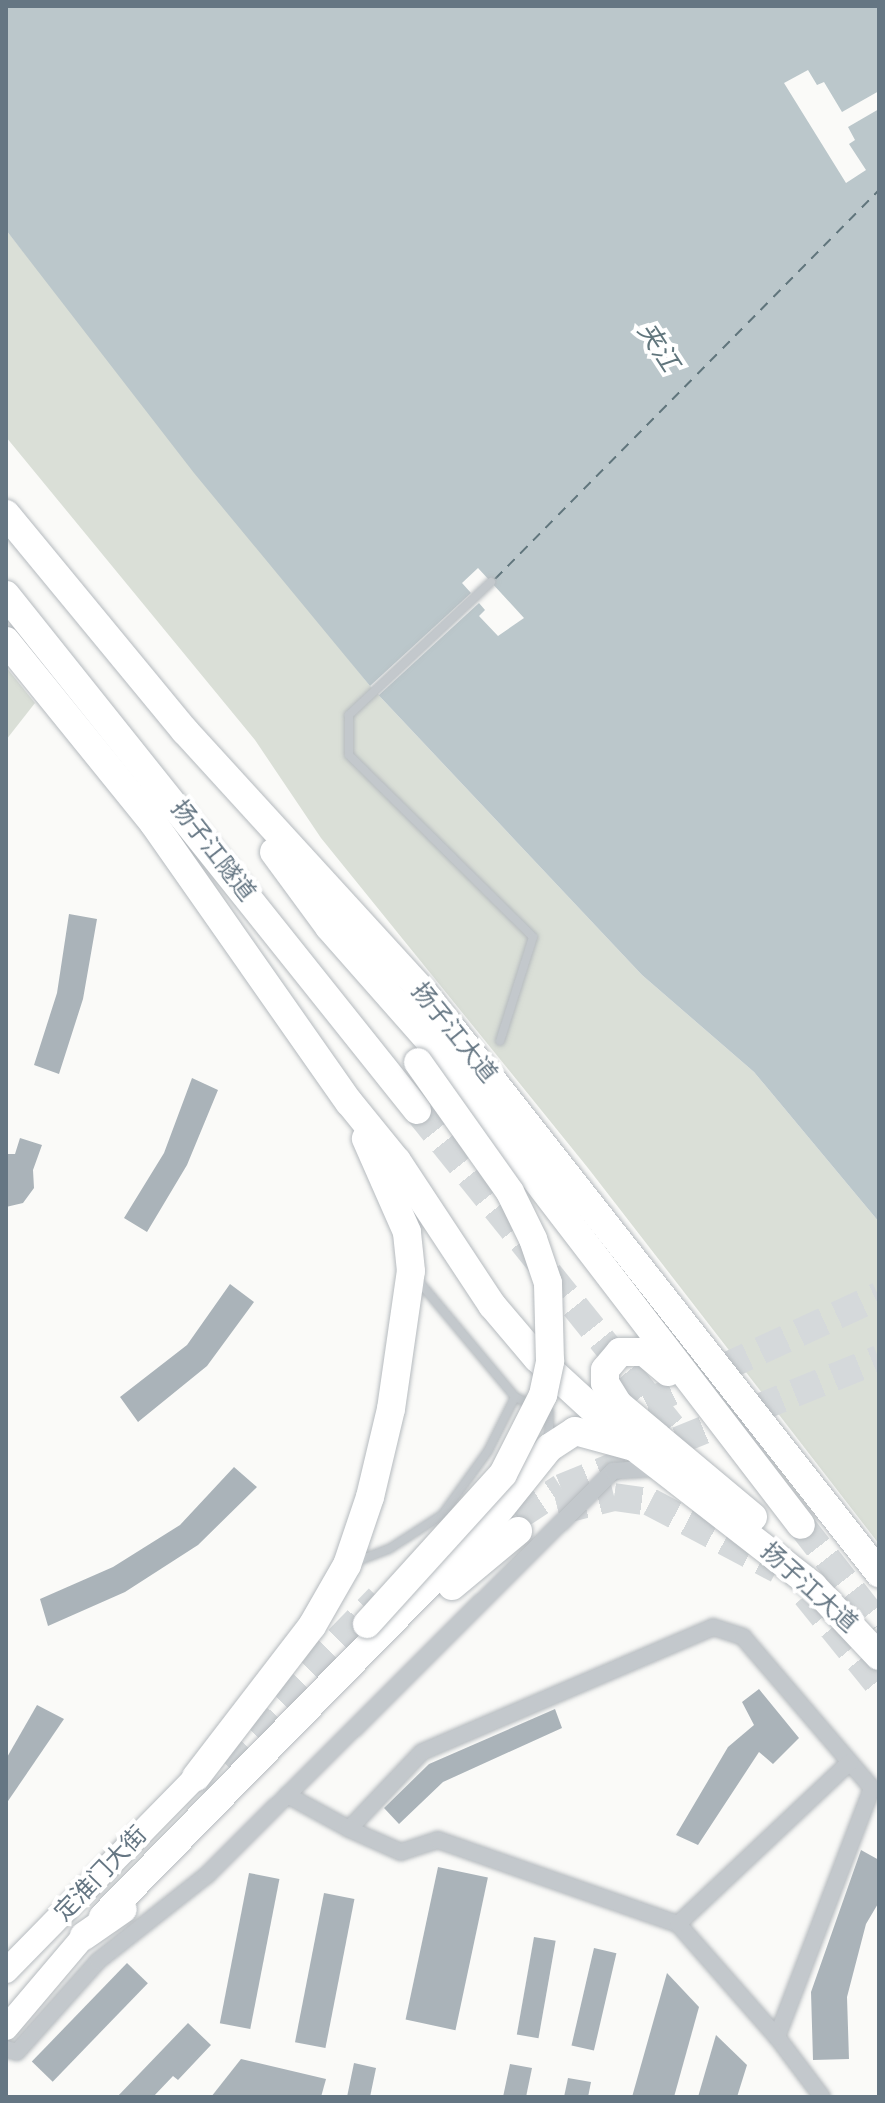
<!DOCTYPE html>
<meta charset="utf-8">
<style>
body{margin:0}
#map{position:relative;width:885px;height:2103px;overflow:hidden;background:#fafaf8;font-family:"Work Sans","Noto Sans SC",sans-serif}
div>[style]{position:absolute}
[style*='--x']{left:calc(var(--x)*1px);top:calc(var(--y)*1px);width:calc(var(--w)*1px);rotate:calc(var(--a)*1deg)}
.green>*{inset:0;background:#dadfd7}
.water>*{inset:0;background:#bbc7cb}
.pier>*{inset:0;background:#fafaf8}
.ferry>*{height:2px;margin-top:-1px;transform-origin:0;background:repeating-linear-gradient(90deg,#60757c 0 10px,transparent 0 18px)}
.building>*{inset:0;background:#aab3b9;transform-origin:0 0}
.highway-tunnel>*{height:28px;margin-top:-14px;transform-origin:0;background:repeating-linear-gradient(90deg,#d5d9db 0 28px,transparent 0 42px)}
.roads{filter:drop-shadow(0 0 2px #b5babe) drop-shadow(0 0 2px #b5babe)}
.lane>*{height:8px;margin:-4px;padding:0 4px;transform-origin:4px;border-radius:4px;background:#c3c8cc}
.street>*{height:16px;margin:-8px;padding:0 8px;transform-origin:8px;border-radius:8px;background:#c3c8cc}
.primary>*{height:24px;margin:-12px;padding:0 12px;transform-origin:12px;border-radius:12px;background:#fff}
.highway>*{height:28px;margin:-14px;padding:0 14px;transform-origin:14px;border-radius:14px;background:#fff}
.bridges{filter:drop-shadow(0 0 2px #b4b9bd) drop-shadow(0 0 2px #b4b9bd)}
.highway-bridge>*{height:28px;margin:-14px;padding:0 14px;transform-origin:14px;border-radius:14px;background:#fff}
span{translate:-50% -50%;white-space:nowrap;text-align:center;line-height:1.15;-webkit-text-stroke:8px #fff;paint-order:stroke}
.street-label{font-size:24px;color:#657683}
.water-label{font-size:26px;color:#60757c;font-style:italic}
.frame{position:absolute;inset:0;border:8px solid #657683;pointer-events:none}
</style>
<div id="map">
<div class="green">
<i style="clip-path:polygon(6px 230px,370px 686px,642px 975px,754px 1072px,879px 1222px,879px 1544px,588px 1168px,321px 838px,255px 740px,6px 437px)"></i>
<i style="clip-path:polygon(6px 667px,35px 703px,6px 740px)"></i>
</div>
<div class="water">
<i style="clip-path:polygon(6px 6px,879px 6px,879px 1222px,754px 1072px,642px 975px,370px 686px,194px 473px,6px 230px)"></i>
</div>
<div class="pier">
<i style="clip-path:polygon(808px 70px,817px 85px,824px 82px,842px 112px,879px 91px,879px 109px,848px 127px,855px 140px,849px 144px,866px 170px,846px 183px,784px 83px)"></i>
<i style="clip-path:polygon(478px 568px,524px 618px,498px 636px,479px 616px,485px 610px,479px 603px,379px 695px,370px 686px,471px 593px,462px 583px)"></i>
</div>
<div class="ferry">
<i style="--x:495;--y:579;--w:547;--a:-45.37"></i>
</div>
<div class="building">
<i style="clip-path:polygon(69px 914px,97px 919px,83px 999px,59px 1074px,34px 1065px,57px 993px)"></i>
<i style="clip-path:polygon(192px 1078px,218px 1090px,187px 1165px,147px 1232px,124px 1218px,164px 1153px)"></i>
<i style="clip-path:polygon(20px 1138px,42px 1145px,33px 1170px,34px 1188px,23px 1203px,6px 1207px,6px 1154px,15px 1154px)"></i>
<i style="clip-path:polygon(230px 1284px,254px 1302px,207px 1366px,138px 1422px,120px 1397px,187px 1345px)"></i>
<i style="clip-path:polygon(234px 1467px,257px 1487px,198px 1545px,125px 1592px,48px 1626px,40px 1599px,113px 1567px,180px 1525px)"></i>
<i style="clip-path:polygon(759px 1689px,799px 1738px,773px 1764px,759px 1752px,698px 1845px,676px 1835px,728px 1747px,754px 1725px,742px 1702px)"></i>
<i style="clip-path:polygon(37px 1705px,64px 1719px,6px 1804px,6px 1759px)"></i>
<i style="clip-path:polygon(555px 1709px,562px 1728px,443px 1782px,399px 1824px,384px 1808px,429px 1764px)"></i>
<i style="clip-path:polygon(861px 1850px,879px 1860px,879px 1902px,866px 1924px,847px 1997px,849px 2059px,813px 2060px,811px 1992px)"></i>
<i style="left:438px;top:1867px;width:51px;height:156px;rotate:12deg"></i>
<i style="left:249px;top:1873px;width:31px;height:153px;rotate:11deg"></i>
<i style="left:324px;top:1893px;width:31px;height:152px;rotate:11deg"></i>
<i style="left:534px;top:1937px;width:22px;height:99px;rotate:10deg"></i>
<i style="left:594px;top:1948px;width:23px;height:100px;rotate:13deg"></i>
<i style="left:127px;top:1963px;width:29px;height:137px;rotate:44deg"></i>
<i style="clip-path:polygon(667px 1973px,699px 2007px,674px 2097px,632px 2097px)"></i>
<i style="clip-path:polygon(188px 2023px,211px 2045px,178px 2080px,173px 2076px,153px 2097px,117px 2097px)"></i>
<i style="clip-path:polygon(716px 2035px,747px 2065px,737px 2097px,698px 2097px)"></i>
<i style="clip-path:polygon(241px 2059px,326px 2079px,321px 2097px,211px 2097px)"></i>
<i style="clip-path:polygon(354px 2063px,376px 2068px,370px 2097px,347px 2097px)"></i>
<i style="clip-path:polygon(510px 2064px,532px 2068px,526px 2097px,503px 2097px)"></i>
<i style="clip-path:polygon(568px 2078px,591px 2082px,588px 2097px,564px 2097px)"></i>
</div>
<div class="highway-tunnel">
<i style="--x:417;--y:1110;--w:436;--a:51.2"></i>
<i style="--x:608;--y:1421;--w:298;--a:-24.8"></i>
<i style="--x:558;--y:1511;--w:58;--a:-14"></i>
<i style="--x:614;--y:1497;--w:36;--a:8"></i>
<i style="--x:650;--y:1502;--w:144;--a:27.8"></i>
<i style="--x:801;--y:1525;--w:127;--a:52"></i>
<i style="--x:482;--y:1540;--w:95;--a:-33.4"></i>
<i style="--x:561;--y:1488;--w:343;--a:-22.1"></i>
<i style="--x:806;--y:1595;--w:116;--a:51"></i>
<i style="--x:221;--y:1760;--w:226;--a:-45.7"></i>
</div>
<div class="roads">
<div class="lane">
<i style="--x:491;--y:582;--w:195;--a:136.9"></i>
<i style="--x:349;--y:715;--w:40;--a:90"></i>
<i style="--x:349;--y:755;--w:259;--a:44.7"></i>
<i style="--x:533;--y:937;--w:109;--a:107.6"></i>
<i style="--x:416;--y:1278;--w:155;--a:50.2"></i>
<i style="--x:355;--y:1562;--w:36;--a:-21"></i>
<i style="--x:389;--y:1549;--w:63;--a:-32.7"></i>
<i style="--x:442;--y:1515;--w:79;--a:-54.3"></i>
<i style="--x:488;--y:1451;--w:60;--a:-63.4"></i>
<i style="--x:515;--y:1397;--w:37;--a:24"></i>
<i style="--x:549;--y:1412;--w:27;--a:90"></i>
</div>
<div class="street">
<i style="--x:287;--y:1795;--w:71;--a:28.7"></i>
<i style="--x:349;--y:1829;--w:106;--a:-46.5"></i>
<i style="--x:422;--y:1752;--w:317;--a:-23.2"></i>
<i style="--x:713;--y:1627;--w:32;--a:18"></i>
<i style="--x:743;--y:1637;--w:199;--a:49.5"></i>
<i style="--x:872;--y:1788;--w:267;--a:110.9"></i>
<i style="--x:777;--y:2037;--w:75;--a:53.1"></i>
<i style="--x:349;--y:1829;--w:57;--a:23.9"></i>
<i style="--x:401;--y:1852;--w:39;--a:-18"></i>
<i style="--x:438;--y:1840;--w:254;--a:19.3"></i>
<i style="--x:678;--y:1924;--w:150;--a:48.8"></i>
<i style="--x:678;--y:1924;--w:236;--a:-43.3"></i>
<i style="--x:6;--y:2049;--w:11;--a:15"></i>
<i style="--x:17;--y:2052;--w:122;--a:-48.3"></i>
<i style="--x:98;--y:1961;--w:139;--a:-38.3"></i>
<i style="--x:207;--y:1875;--w:573;--a:-44.86"></i>
<i style="--x:613;--y:1471;--w:46;--a:-3.7"></i>
</div>
<div class="primary">
<i style="--x:6;--y:1971;--w:272;--a:-45.6"></i>
<i style="--x:6;--y:2028;--w:121;--a:-49.7"></i>
</div>
<div class="highway">
<i style="--x:6;--y:514;--w:281;--a:50.5"></i>
<i style="--x:185;--y:731;--w:353;--a:47.6"></i>
<i style="--x:423;--y:992;--w:739;--a:51.87"></i>
<i style="--x:6;--y:595;--w:659;--a:51.41"></i>
<i style="--x:6;--y:641;--w:235;--a:51"></i>
<i style="--x:154;--y:824;--w:340;--a:55"></i>
<i style="--x:349;--y:1102;--w:76;--a:50.9"></i>
<i style="--x:397;--y:1161;--w:173;--a:56.6"></i>
<i style="--x:492;--y:1305;--w:70;--a:49.7"></i>
<i style="--x:537;--y:1358;--w:132;--a:42.5"></i>
<i style="--x:634;--y:1447;--w:227;--a:37.8"></i>
<i style="--x:813;--y:1586;--w:96;--a:46.7"></i>
<i style="--x:274;--y:852;--w:93;--a:53.7"></i>
<i style="--x:329;--y:927;--w:156;--a:48.6"></i>
<i style="--x:432;--y:1044;--w:606;--a:52.51"></i>
<i style="--x:668;--y:1372;--w:31;--a:-140"></i>
<i style="--x:644;--y:1352;--w:24;--a:180"></i>
<i style="--x:620;--y:1352;--w:23;--a:130"></i>
<i style="--x:605;--y:1370;--w:13;--a:90"></i>
<i style="--x:605;--y:1383;--w:25;--a:58"></i>
<i style="--x:618;--y:1404;--w:176;--a:39.9"></i>
<i style="--x:452;--y:1586;--w:86;--a:-39.8"></i>
<i style="--x:196;--y:1777;--w:190;--a:-52.5"></i>
<i style="--x:312;--y:1626;--w:70;--a:-60.2"></i>
<i style="--x:347;--y:1565;--w:72;--a:-71.3"></i>
<i style="--x:370;--y:1497;--w:90;--a:-76.6"></i>
<i style="--x:391;--y:1409;--w:139;--a:-81.8"></i>
<i style="--x:411;--y:1271;--w:39;--a:-96"></i>
<i style="--x:407;--y:1232;--w:102;--a:-113.8"></i>
<i style="--x:103;--y:1917;--w:558;--a:-45.65"></i>
<i style="--x:493;--y:1518;--w:90;--a:-51.3"></i>
<i style="--x:549;--y:1448;--w:31;--a:-33"></i>
<i style="--x:575;--y:1431;--w:57;--a:15.3"></i>
<i style="--x:84;--y:1936;--w:47;--a:-34.7"></i>
</div>
</div>
<div class="bridges">
<div class="highway-bridge">
<i style="--x:367;--y:1624;--w:202;--a:-47.8"></i>
<i style="--x:503;--y:1474;--w:89;--a:-63.1"></i>
<i style="--x:543;--y:1395;--w:35;--a:-78"></i>
<i style="--x:550;--y:1361;--w:78;--a:-91.5"></i>
<i style="--x:548;--y:1283;--w:46;--a:-108.8"></i>
<i style="--x:533;--y:1239;--w:52;--a:-116.1"></i>
<i style="--x:510;--y:1192;--w:159;--a:-125.3"></i>
</div>
</div>
<div class="street-label">
<span style="left:213px;top:851px;rotate:52deg">扬子江隧道</span>
<span style="left:454px;top:1033px;rotate:51deg">扬子江大道</span>
<span style="left:809px;top:1588px;rotate:42deg">扬子江大道</span>
<span style="left:101px;top:1874px;rotate:-46deg">定淮门大街</span>
</div>
<div class="water-label">
<span style="left:658px;top:347px;rotate:57deg">夹江</span>
</div>
<div class="frame"></div>
</div>
